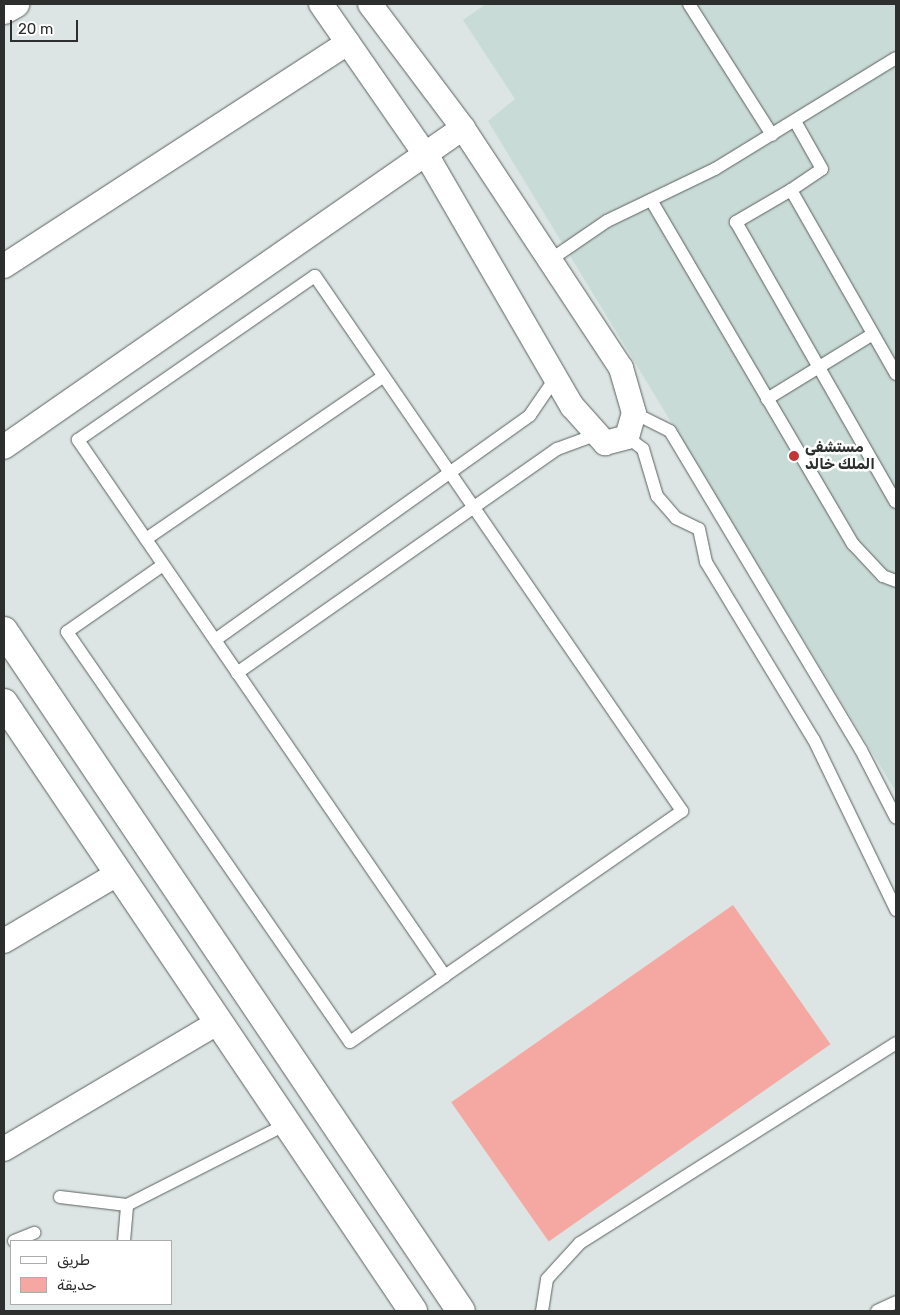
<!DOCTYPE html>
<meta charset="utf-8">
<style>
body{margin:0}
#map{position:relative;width:900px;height:1315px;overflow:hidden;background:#dce5e3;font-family:Rubik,Vazirmatn,sans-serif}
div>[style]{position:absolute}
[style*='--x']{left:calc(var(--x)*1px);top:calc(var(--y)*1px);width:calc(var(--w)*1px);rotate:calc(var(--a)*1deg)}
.built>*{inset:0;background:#c9dbd6}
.green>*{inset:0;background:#f5a8a1;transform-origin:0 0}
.roads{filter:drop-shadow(0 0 1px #5a615f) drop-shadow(0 0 1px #5a615f)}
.service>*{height:12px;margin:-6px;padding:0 6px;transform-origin:6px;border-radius:6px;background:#fff}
.minor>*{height:24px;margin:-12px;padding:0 12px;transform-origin:12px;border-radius:12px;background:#fff}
.tertiary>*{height:28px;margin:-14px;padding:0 14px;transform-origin:14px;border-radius:14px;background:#fff}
.secondary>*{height:28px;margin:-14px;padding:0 14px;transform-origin:14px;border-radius:14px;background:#fff}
.dots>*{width:14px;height:14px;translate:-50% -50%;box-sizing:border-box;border:2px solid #fff;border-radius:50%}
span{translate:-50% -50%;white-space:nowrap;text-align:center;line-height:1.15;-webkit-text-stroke:5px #fff;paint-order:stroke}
.poi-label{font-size:15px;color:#2c2f2e;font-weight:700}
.left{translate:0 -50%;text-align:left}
.frame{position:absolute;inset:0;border:5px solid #2c2f2e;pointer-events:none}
.legend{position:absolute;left:10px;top:1240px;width:162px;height:65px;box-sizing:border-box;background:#fff;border:1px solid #abacab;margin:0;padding:6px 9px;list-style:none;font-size:15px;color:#2c2f2e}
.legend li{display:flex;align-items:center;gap:10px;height:25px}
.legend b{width:25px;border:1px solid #abacab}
.scale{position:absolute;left:10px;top:20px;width:68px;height:22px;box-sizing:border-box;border:2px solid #2c2f2e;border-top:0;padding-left:6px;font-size:15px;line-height:18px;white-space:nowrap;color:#2c2f2e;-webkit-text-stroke:4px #fff;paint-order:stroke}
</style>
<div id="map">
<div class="built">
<i style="clip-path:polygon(486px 4px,896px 4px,896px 792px,488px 121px,515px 99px,463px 20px)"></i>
</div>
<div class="green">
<i style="left:733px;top:905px;width:170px;height:344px;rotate:55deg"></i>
</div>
<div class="roads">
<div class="service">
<i style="--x:689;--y:4;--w:155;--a:57.6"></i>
<i style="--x:791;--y:190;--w:37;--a:-34"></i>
<i style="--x:822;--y:169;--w:55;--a:-119.4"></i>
<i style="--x:651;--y:200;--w:399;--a:59.6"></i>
<i style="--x:853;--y:544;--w:44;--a:46.8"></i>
<i style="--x:883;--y:576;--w:14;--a:21"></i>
<i style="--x:550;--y:260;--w:69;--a:-34.4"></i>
<i style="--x:607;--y:221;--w:120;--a:-25.7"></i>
<i style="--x:715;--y:169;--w:212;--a:-31.5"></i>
<i style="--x:315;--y:276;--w:649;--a:55.55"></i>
<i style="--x:682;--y:811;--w:289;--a:145.2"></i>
<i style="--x:445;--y:976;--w:650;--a:-124.4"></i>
<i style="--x:78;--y:440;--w:288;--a:-34.7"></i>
<i style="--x:896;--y:374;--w:212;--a:-119.7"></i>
<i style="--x:791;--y:190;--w:64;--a:149.8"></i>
<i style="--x:736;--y:222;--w:322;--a:60.3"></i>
<i style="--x:767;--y:399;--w:124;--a:-31.5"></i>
<i style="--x:634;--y:413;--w:40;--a:26.6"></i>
<i style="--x:670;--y:431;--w:372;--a:59.1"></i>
<i style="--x:861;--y:750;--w:76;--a:62.8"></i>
<i style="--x:627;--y:437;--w:20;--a:37"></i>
<i style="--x:643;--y:449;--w:49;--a:73.4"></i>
<i style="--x:657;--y:496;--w:29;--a:49"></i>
<i style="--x:676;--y:518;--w:25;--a:26"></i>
<i style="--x:699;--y:529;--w:34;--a:78"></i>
<i style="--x:706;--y:562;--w:208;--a:58.8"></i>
<i style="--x:814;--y:740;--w:189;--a:64.2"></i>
<i style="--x:146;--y:539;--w:288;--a:-34.4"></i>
<i style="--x:163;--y:565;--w:117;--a:145.1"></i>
<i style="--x:67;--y:632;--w:498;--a:55.4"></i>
<i style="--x:350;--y:1042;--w:116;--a:-34.8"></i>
<i style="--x:215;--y:640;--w:387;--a:-35.5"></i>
<i style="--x:530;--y:415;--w:46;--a:-55.6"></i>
<i style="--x:237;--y:673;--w:391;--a:-35"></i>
<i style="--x:557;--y:449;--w:40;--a:-20.2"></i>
<i style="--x:60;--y:1197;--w:67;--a:6.8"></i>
<i style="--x:127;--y:1205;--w:179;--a:-26.9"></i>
<i style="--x:14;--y:1241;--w:22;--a:-22"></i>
<i style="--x:124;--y:1241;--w:36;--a:-85"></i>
<i style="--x:542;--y:1311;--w:32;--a:-81"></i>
<i style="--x:547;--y:1279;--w:49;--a:-47.5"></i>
<i style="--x:580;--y:1243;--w:374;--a:-32.3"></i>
<i style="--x:877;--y:1311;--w:21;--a:-25"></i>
</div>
<div class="minor">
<i style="--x:321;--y:4;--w:193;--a:55.3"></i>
<i style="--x:431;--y:163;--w:281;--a:59.9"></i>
<i style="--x:572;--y:406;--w:50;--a:48.3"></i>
<i style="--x:605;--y:443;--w:23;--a:-15"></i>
<i style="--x:627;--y:437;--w:25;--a:-74"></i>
<i style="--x:634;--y:413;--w:47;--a:-106.1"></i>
<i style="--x:621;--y:368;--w:287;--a:-123.4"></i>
<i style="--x:463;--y:128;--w:155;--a:-126.9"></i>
<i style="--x:4;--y:266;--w:410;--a:-33"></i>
<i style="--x:4;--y:447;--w:559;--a:-34.8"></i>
<i style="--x:4;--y:941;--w:134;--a:-30.6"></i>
<i style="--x:4;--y:1149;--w:250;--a:-30.6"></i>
</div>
<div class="tertiary">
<i style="--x:4;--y:631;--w:819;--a:56.1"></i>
<i style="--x:4;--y:703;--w:733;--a:56.07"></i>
</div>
<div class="secondary">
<i style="--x:4;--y:10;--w:13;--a:-29"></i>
</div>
</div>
<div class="dots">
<i style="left:794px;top:456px;background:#c33436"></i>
</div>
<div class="poi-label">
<span class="left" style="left:805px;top:456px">مستشفى<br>الملك خالد</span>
</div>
<div class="frame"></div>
<ul class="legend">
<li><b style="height:6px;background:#fff"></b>طريق</li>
<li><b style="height:14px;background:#f5a8a1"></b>حديقة</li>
</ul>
<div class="scale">20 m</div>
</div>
